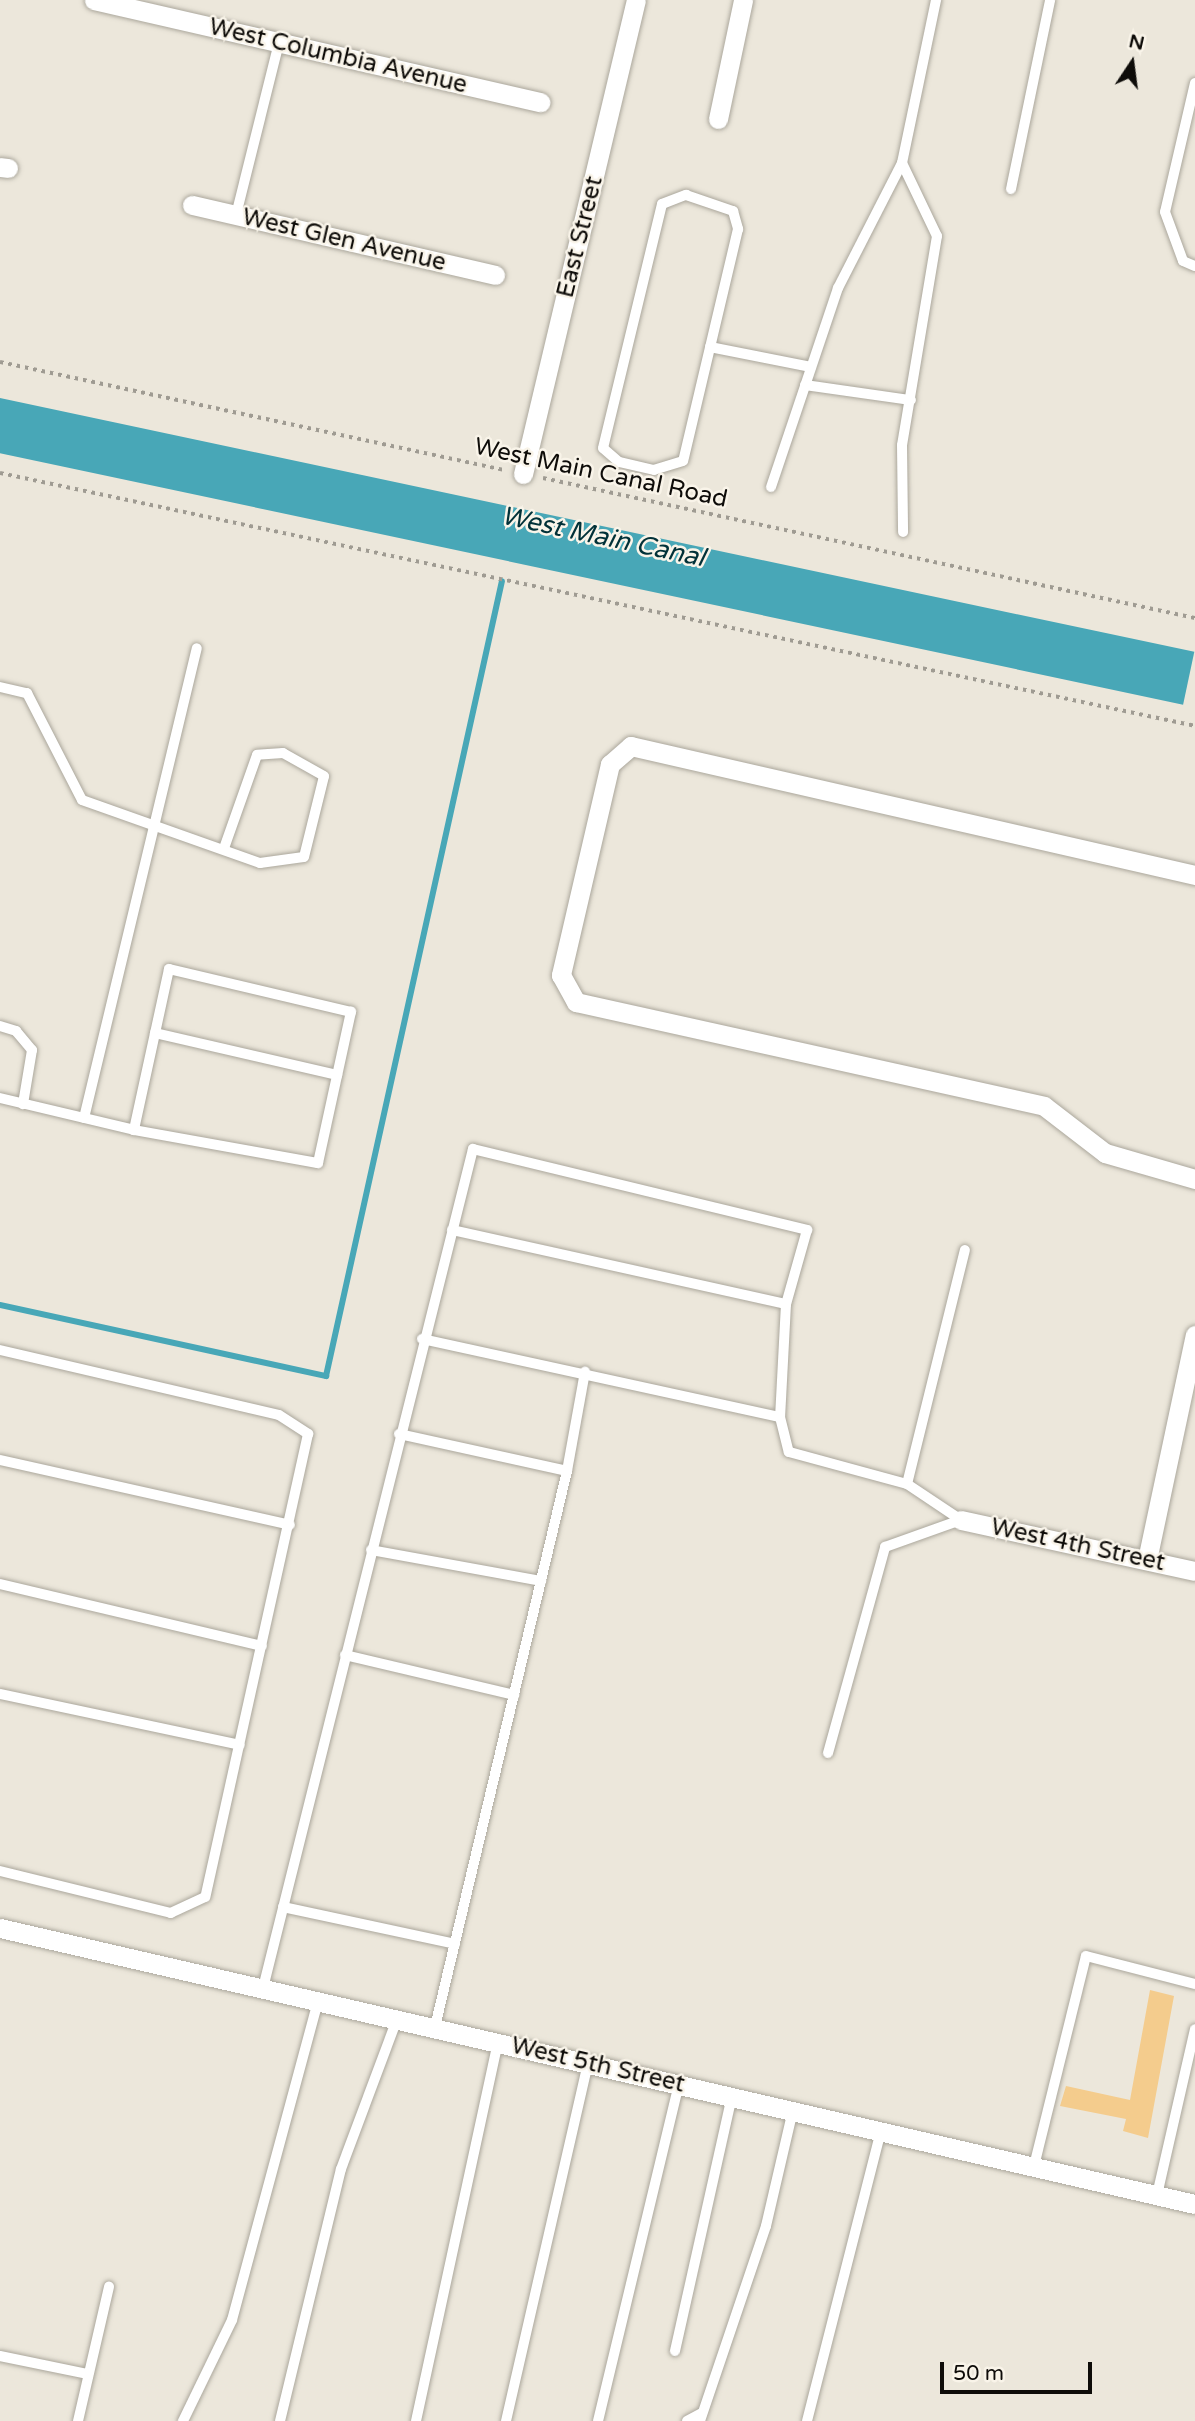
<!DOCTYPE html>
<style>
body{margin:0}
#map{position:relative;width:1195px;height:2421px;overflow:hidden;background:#ece7db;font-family:"Varela Round",sans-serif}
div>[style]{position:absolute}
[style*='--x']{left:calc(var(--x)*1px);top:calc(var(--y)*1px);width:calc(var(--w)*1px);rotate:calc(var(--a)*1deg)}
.water>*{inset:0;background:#48a7b7;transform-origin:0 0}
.stream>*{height:6px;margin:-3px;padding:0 3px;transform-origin:3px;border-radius:3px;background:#48a7b7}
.building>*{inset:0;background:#f4cc8d}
.path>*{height:3.5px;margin-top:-1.75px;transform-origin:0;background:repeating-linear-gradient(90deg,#9f9b92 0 3.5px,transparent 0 8.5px)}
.roads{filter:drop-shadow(0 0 2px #aba79c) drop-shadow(0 0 2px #aba79c)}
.service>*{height:10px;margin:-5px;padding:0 5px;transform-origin:5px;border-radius:5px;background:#fff}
.minor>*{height:19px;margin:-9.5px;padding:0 9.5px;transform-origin:9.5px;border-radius:9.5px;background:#fff}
span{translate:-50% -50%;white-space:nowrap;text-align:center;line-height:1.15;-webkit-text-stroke:5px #f9f4e9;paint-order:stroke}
.street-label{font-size:24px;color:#0e0c09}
.water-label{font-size:26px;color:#013138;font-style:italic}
.north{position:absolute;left:1097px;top:28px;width:70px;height:70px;-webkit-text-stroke:5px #f9f4e9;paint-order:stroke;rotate:13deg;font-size:19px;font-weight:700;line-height:28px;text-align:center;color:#0e0c09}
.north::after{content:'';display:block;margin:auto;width:24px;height:32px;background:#0e0c09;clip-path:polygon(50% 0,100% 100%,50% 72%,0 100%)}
.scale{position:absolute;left:940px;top:2362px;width:152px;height:32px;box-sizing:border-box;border:4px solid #0e0c09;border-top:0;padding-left:9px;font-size:21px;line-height:24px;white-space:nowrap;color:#0e0c09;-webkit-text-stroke:5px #f9f4e9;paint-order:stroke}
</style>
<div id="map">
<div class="water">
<i style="left:0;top:398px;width:1221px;height:54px;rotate:12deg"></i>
</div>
<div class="stream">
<i style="--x:0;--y:1305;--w:334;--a:12.3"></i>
<i style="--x:326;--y:1376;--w:814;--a:-77.52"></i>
</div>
<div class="building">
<i style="clip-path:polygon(1150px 1990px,1174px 1996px,1148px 2138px,1123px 2131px,1126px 2119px,1060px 2106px,1066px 2086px,1130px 2100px)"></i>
</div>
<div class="path">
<i style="--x:0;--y:362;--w:515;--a:12.09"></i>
<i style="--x:0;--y:473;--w:1221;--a:11.95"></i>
<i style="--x:543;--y:478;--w:667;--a:12.12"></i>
</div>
<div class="roads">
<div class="service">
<i style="--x:1195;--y:83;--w:132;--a:103.1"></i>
<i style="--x:1165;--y:212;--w:52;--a:69.8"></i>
<i style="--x:1183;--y:261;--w:13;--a:23"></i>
<i style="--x:902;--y:163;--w:81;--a:64.4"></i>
<i style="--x:937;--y:236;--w:212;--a:99.5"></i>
<i style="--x:902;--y:445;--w:87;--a:89.3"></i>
<i style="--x:1011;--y:189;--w:193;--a:-78.3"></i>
<i style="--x:686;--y:195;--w:50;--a:18.8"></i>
<i style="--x:733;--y:211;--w:19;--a:74"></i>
<i style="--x:738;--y:229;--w:238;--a:103.3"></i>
<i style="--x:683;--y:461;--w:30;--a:163"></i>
<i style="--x:654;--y:470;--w:36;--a:-167"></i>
<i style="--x:619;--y:462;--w:21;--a:-139"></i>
<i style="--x:603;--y:448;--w:251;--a:-76.4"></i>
<i style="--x:662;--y:204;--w:26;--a:-21"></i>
<i style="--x:236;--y:215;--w:178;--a:-76"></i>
<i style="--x:710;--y:347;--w:103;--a:11.2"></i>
<i style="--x:805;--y:385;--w:107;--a:8.1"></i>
<i style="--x:771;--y:487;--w:210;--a:-71.4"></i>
<i style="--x:838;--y:288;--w:140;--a:-62.9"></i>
<i style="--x:902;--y:163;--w:167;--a:-78.2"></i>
<i style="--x:0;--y:687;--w:28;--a:13"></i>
<i style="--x:27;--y:693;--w:120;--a:62.8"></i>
<i style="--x:82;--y:800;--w:189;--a:19.5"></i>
<i style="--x:260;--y:863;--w:44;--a:-7.8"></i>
<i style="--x:304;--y:857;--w:83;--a:-76.1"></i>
<i style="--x:324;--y:776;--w:47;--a:-150.7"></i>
<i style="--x:283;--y:753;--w:26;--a:176"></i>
<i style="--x:257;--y:755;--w:99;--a:109.5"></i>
<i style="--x:0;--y:1026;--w:17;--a:17"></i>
<i style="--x:16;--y:1031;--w:25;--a:50"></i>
<i style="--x:32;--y:1050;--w:55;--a:99.5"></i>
<i style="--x:155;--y:1033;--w:187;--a:13"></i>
<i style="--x:0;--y:1098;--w:138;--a:13.4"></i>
<i style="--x:134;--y:1130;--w:187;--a:10.2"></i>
<i style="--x:318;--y:1163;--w:155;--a:-77.7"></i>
<i style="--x:351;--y:1012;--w:187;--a:-166.7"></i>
<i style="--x:169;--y:969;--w:165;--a:102.3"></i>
<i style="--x:84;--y:1118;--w:483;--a:-76.5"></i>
<i style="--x:452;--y:1230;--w:342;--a:12.5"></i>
<i style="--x:422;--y:1339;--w:366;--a:12.3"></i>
<i style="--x:0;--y:1350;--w:286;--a:13.1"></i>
<i style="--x:279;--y:1415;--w:35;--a:33"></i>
<i style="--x:308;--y:1434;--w:474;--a:102.5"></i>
<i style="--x:205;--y:1897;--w:38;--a:155"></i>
<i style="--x:171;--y:1913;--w:176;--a:-166.2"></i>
<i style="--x:399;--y:1434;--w:172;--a:12.4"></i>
<i style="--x:567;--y:1471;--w:571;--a:103.36"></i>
<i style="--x:0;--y:1460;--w:297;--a:12.6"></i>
<i style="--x:567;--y:1471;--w:101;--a:-79.7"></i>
<i style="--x:371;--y:1550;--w:173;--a:10.3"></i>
<i style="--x:0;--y:1584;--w:269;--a:13.3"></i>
<i style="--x:345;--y:1655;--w:174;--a:13.3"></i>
<i style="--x:0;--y:1694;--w:245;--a:12"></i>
<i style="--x:828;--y:1753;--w:214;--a:-74.5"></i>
<i style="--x:885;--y:1547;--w:81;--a:-19.6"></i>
<i style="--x:961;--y:1520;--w:65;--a:-146.3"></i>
<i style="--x:907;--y:1484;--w:241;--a:-76.1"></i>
<i style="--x:283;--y:1907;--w:176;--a:12.1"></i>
<i style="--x:263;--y:1988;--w:865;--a:-75.95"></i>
<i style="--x:473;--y:1149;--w:344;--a:13.6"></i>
<i style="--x:807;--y:1230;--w:77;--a:105.8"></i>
<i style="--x:786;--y:1304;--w:113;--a:93"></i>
<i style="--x:780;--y:1417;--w:36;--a:76"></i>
<i style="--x:789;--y:1452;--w:122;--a:15.2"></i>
<i style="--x:1034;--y:2166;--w:216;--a:-76.1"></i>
<i style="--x:1086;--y:1956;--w:113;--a:14.4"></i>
<i style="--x:1157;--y:2195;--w:170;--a:-77.1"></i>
<i style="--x:675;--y:2351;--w:261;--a:-77.4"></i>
<i style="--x:0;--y:2356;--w:90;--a:11.6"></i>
<i style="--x:78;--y:2421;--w:138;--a:-77"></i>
<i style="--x:183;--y:2421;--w:112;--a:-64.1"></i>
<i style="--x:232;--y:2320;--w:330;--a:-74.9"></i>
<i style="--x:280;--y:2421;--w:259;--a:-76.4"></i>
<i style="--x:341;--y:2169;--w:160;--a:-69.5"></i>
<i style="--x:416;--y:2421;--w:387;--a:-77.8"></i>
<i style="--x:506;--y:2421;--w:367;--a:-77.1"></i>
<i style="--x:598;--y:2421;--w:347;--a:-76.5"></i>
<i style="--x:687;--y:2421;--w:17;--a:-28"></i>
<i style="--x:700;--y:2421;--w:206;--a:-71.3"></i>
<i style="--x:766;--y:2226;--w:119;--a:-76.9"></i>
<i style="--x:807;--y:2421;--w:299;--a:-75.7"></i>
</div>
<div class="minor">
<i style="--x:94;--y:0;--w:458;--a:12.9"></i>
<i style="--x:718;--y:119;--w:122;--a:-78.1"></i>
<i style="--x:0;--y:167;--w:8;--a:7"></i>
<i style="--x:192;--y:205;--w:311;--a:13"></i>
<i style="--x:523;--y:474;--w:487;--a:-76.6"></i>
<i style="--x:1195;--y:875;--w:579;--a:-167.12"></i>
<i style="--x:631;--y:746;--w:28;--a:139"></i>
<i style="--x:610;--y:764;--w:217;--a:103.1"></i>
<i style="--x:561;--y:975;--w:31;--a:61"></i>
<i style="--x:576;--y:1002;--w:479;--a:12.5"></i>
<i style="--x:1044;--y:1106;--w:77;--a:37.6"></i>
<i style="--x:1105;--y:1153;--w:94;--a:16.1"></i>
<i style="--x:961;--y:1520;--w:239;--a:12.3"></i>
<i style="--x:1147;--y:1560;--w:230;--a:-78"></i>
<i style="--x:0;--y:1928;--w:1226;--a:13.01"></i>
</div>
</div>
<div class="street-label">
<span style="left:338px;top:56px;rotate:13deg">West Columbia Avenue</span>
<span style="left:580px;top:237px;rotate:-76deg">East Street</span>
<span style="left:344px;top:240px;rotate:13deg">West Glen Avenue</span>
<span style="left:601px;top:473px;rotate:12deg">West Main Canal Road</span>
<span style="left:1078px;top:1545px;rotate:12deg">West 4th Street</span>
<span style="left:598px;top:2065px;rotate:13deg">West 5th Street</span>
</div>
<div class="water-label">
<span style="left:603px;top:537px;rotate:12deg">West Main Canal</span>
</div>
<div class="north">N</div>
<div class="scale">50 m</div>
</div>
